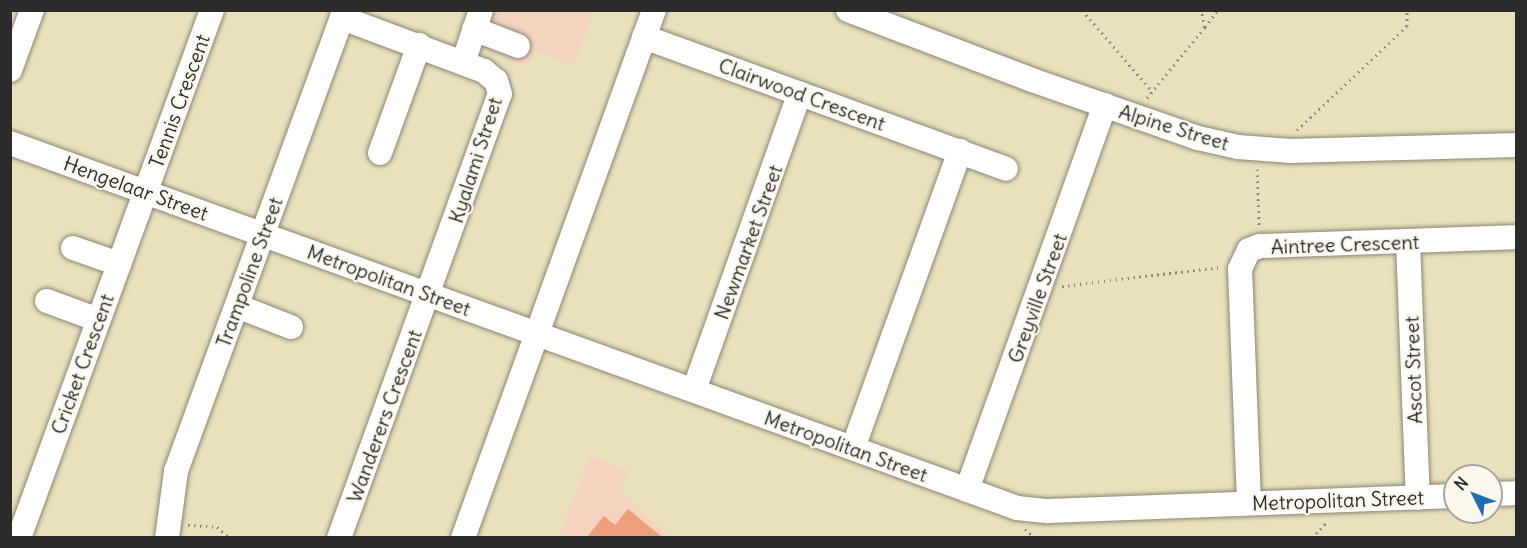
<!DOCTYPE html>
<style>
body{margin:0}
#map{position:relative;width:1527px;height:548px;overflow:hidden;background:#e8e1bc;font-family:Delius,sans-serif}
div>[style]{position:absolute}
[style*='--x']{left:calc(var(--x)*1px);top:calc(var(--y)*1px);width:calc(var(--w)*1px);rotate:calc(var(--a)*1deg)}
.built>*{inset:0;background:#f4d3c0}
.building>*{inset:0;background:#ed9e7b}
.path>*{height:3px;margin-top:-1.5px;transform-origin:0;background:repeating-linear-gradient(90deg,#8a8674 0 1.5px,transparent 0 6px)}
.roads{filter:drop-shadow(0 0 2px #8a8674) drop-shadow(0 0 2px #8a8674)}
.minor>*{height:24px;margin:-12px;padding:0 12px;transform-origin:12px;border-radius:12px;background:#fff}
span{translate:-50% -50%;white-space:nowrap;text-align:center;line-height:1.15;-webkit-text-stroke:4.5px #fbf7ec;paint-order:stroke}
.street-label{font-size:20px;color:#2b2b2b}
.frame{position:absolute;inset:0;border:12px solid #2b2b2b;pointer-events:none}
.north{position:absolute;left:1443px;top:464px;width:60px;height:60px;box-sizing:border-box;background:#fbf7ec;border:2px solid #a8a59f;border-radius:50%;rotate:312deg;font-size:16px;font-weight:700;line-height:24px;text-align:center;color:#2b2b2b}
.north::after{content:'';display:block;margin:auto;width:21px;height:27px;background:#1f6fb2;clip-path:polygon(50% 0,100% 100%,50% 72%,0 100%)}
</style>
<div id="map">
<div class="built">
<i style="clip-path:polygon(472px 11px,594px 11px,574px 66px,535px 51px,529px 66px,460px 41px)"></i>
<i style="clip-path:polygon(590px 457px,628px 470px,621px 492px,671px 537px,558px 538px)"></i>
</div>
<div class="building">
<i style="clip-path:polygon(628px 509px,662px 537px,587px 537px,604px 516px,615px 525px)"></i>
</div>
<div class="path">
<i style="--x:1082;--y:10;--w:106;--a:49.2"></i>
<i style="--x:1205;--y:27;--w:21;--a:-53"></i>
<i style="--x:1147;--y:98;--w:92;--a:-50.8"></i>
<i style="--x:1205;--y:27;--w:17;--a:-103"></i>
<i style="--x:1297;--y:130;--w:151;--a:-43.4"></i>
<i style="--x:1407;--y:26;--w:16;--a:-90"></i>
<i style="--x:1257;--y:169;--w:59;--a:88.1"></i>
<i style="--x:1062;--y:286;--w:159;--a:-6.9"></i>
<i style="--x:188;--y:525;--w:29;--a:4"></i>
<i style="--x:217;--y:527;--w:17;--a:40"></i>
<i style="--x:1025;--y:529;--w:13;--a:42"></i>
<i style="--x:965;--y:538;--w:4;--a:-76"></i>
<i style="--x:1312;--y:538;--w:22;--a:-47"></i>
</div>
<div class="roads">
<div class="minor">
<i style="--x:848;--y:10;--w:197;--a:20.8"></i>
<i style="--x:1032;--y:80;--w:176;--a:19.3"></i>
<i style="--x:1198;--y:138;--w:41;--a:12.7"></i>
<i style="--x:1238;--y:147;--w:53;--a:4.3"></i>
<i style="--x:1291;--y:151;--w:225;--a:-1.5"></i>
<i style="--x:474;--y:29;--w:47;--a:21.1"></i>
<i style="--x:644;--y:37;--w:385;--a:20"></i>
<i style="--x:463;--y:63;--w:56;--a:-71.2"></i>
<i style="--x:10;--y:70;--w:64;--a:-69.9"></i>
<i style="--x:10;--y:143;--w:1071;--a:19.92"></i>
<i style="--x:1017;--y:508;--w:31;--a:6"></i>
<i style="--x:1048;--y:511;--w:407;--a:-2.1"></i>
<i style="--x:380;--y:153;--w:115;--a:-70.1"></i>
<i style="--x:1408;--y:242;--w:256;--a:87.8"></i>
<i style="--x:73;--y:248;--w:49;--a:19.2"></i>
<i style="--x:47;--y:301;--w:55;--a:20.1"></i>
<i style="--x:237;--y:306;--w:58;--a:21.3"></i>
<i style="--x:694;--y:390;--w:315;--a:-70.4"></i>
<i style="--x:853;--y:448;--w:316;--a:-70.2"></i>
<i style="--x:967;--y:490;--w:409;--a:-70.3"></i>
<i style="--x:1491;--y:494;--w:25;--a:-2"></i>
<i style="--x:1249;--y:503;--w:234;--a:-92.2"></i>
<i style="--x:1240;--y:269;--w:21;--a:-65"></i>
<i style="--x:1249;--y:250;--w:12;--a:-20"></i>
<i style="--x:1260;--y:246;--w:256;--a:-2"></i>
<i style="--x:19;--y:538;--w:562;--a:-69.92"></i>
<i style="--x:167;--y:538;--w:68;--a:-82.3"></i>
<i style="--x:176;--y:471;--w:491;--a:-69.9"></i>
<i style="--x:339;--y:538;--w:472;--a:-70.1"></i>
<i style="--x:500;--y:94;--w:14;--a:-107"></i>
<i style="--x:496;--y:81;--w:16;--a:-140"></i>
<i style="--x:484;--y:71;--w:152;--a:-159.5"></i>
<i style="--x:463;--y:538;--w:561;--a:-70.11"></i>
</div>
</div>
<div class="street-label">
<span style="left:802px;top:94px;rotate:20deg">Clairwood Crescent</span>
<span style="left:179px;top:101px;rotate:-70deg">Tennis Crescent</span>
<span style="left:1174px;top:127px;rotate:17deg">Alpine Street</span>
<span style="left:475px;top:160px;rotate:-72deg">Kyalami Street</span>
<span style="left:136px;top:188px;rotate:20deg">Hengelaar Street</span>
<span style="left:748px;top:242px;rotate:-70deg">Newmarket Street</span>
<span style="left:1345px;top:244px;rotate:-2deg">Aintree Crescent</span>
<span style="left:249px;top:272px;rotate:-70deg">Trampoline Street</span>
<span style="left:389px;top:280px;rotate:20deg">Metropolitan Street</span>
<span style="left:1037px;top:298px;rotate:-70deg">Greyville Street</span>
<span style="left:82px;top:364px;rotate:-70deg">Cricket Crescent</span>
<span style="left:1413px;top:370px;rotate:-92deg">Ascot Street</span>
<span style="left:384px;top:416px;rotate:-70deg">Wanderers Crescent</span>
<span style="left:846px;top:446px;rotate:20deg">Metropolitan Street</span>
<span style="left:1338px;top:500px;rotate:-2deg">Metropolitan Street</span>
</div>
<div class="frame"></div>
<div class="north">N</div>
</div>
